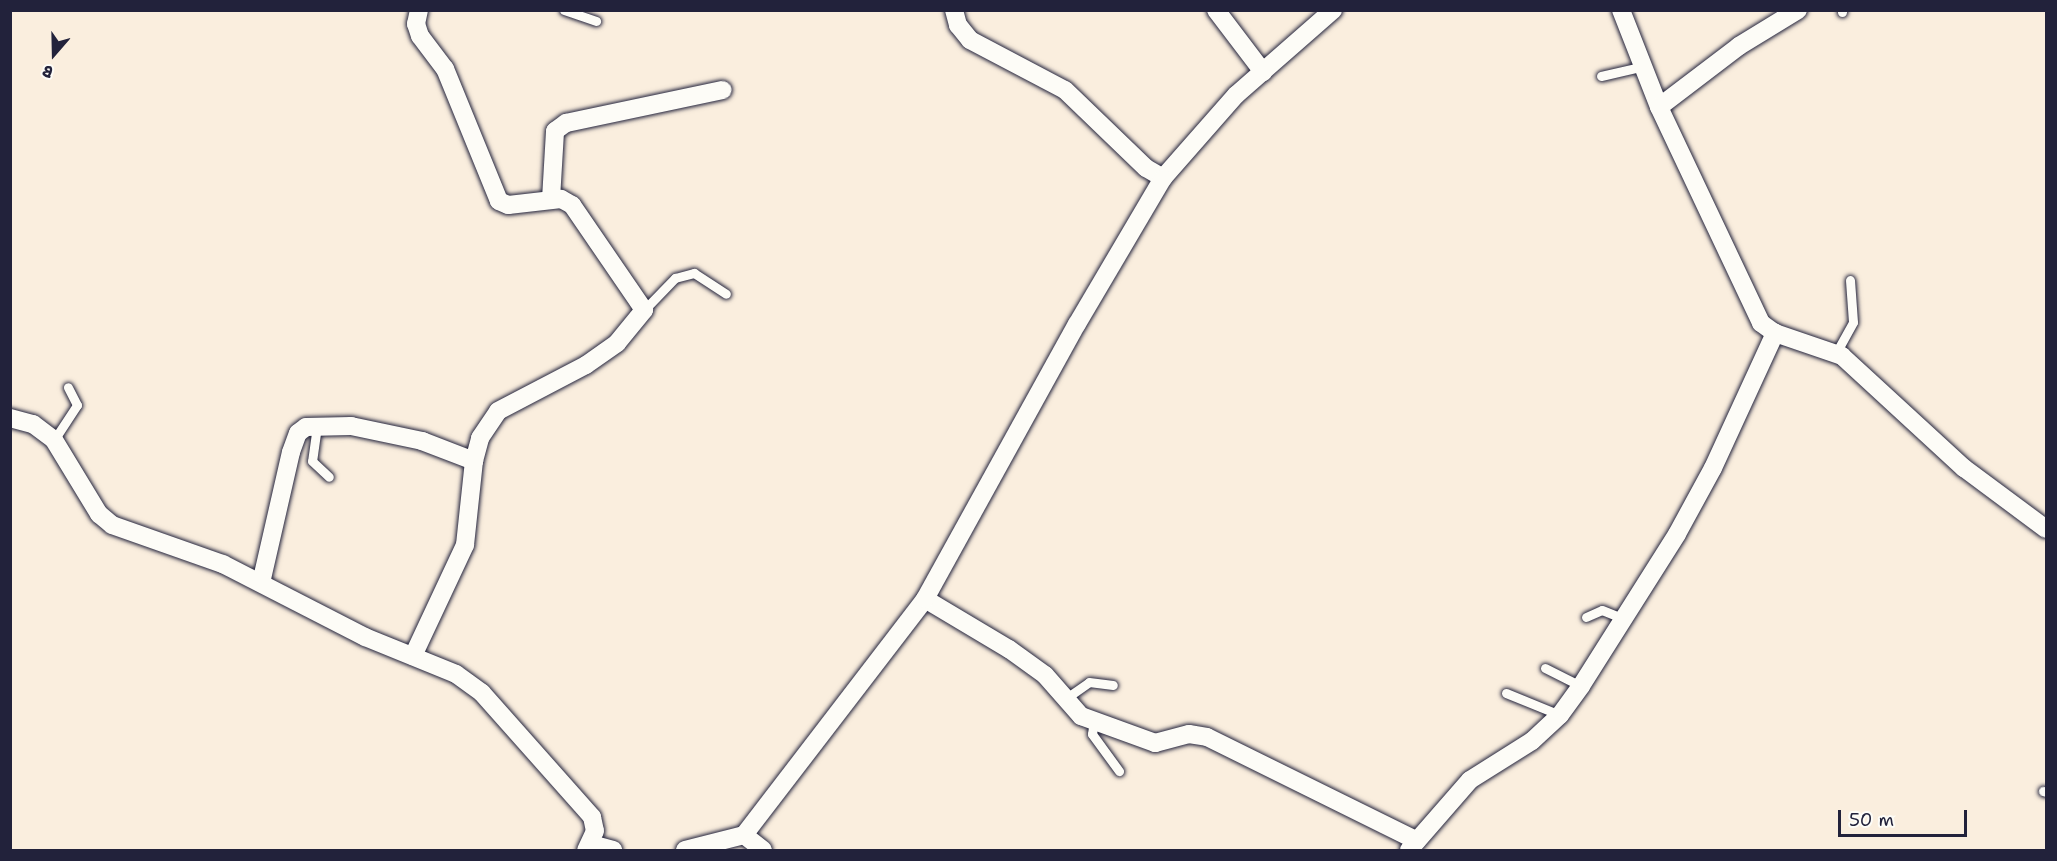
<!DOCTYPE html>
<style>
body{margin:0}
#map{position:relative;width:2057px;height:861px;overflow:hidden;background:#faeede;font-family:"Shantell Sans",sans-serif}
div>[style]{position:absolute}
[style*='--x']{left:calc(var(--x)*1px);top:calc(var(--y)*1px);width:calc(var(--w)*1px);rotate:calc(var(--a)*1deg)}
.roads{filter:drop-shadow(0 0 2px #22223b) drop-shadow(0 0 2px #22223b)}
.lane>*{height:9px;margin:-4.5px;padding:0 4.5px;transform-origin:4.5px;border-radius:4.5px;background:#fdfcf7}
.street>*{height:18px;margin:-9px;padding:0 9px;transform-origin:9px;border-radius:9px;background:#fdfcf7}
span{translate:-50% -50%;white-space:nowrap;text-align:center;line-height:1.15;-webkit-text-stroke:5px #fdfcf7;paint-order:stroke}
.frame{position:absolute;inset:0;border:12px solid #22223b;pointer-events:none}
.north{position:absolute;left:24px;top:24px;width:60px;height:60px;-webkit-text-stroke:4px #fdfcf7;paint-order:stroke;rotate:200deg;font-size:16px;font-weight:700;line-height:24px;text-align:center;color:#22223b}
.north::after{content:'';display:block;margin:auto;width:21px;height:27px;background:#22223b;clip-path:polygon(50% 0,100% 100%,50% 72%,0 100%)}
.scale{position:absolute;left:1838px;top:810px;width:129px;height:27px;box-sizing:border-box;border:3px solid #22223b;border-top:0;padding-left:8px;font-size:18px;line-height:21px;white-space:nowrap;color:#22223b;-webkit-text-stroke:4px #fdfcf7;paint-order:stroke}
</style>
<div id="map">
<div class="roads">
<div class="lane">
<i style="--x:564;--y:10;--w:34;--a:19"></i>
<i style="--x:1842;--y:12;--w:2;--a:-90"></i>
<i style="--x:1601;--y:76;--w:44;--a:-13.1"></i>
<i style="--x:644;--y:310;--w:45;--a:-45.9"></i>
<i style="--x:675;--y:278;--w:20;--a:-15"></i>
<i style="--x:694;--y:273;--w:38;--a:33"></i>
<i style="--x:1836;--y:353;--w:35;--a:-61"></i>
<i style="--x:1853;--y:322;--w:42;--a:-94.1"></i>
<i style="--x:317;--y:426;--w:35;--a:98"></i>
<i style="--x:312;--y:461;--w:23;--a:43"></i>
<i style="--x:54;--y:440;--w:42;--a:-56.7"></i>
<i style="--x:77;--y:405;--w:20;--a:-117"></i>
<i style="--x:1586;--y:617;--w:17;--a:-24"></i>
<i style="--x:1602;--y:610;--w:24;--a:22"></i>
<i style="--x:1545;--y:668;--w:40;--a:26.6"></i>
<i style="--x:1506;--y:693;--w:58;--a:22.2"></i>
<i style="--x:1065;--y:699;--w:29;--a:-35"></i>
<i style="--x:1089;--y:682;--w:24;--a:7"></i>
<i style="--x:1094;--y:721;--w:13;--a:99"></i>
<i style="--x:1092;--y:734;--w:46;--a:53.9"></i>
<i style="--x:2043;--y:791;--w:3;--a:18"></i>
</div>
<div class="street">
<i style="--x:954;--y:10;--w:16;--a:75"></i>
<i style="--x:958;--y:25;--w:19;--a:51"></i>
<i style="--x:970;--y:40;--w:107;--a:27.8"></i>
<i style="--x:1065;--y:90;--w:112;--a:43.9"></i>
<i style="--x:1146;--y:168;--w:20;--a:30"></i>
<i style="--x:1163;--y:178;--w:111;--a:-48.7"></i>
<i style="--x:1236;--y:95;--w:129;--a:-41.2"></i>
<i style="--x:1216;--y:10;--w:78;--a:52.8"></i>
<i style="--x:1621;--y:10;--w:104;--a:68.6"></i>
<i style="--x:1659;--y:107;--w:239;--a:64.7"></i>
<i style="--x:1761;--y:323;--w:17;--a:36"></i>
<i style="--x:1775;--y:333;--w:71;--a:18.9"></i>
<i style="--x:1842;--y:356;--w:166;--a:42.6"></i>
<i style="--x:1964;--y:468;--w:102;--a:36.6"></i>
<i style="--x:1659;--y:107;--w:101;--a:-37.3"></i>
<i style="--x:1739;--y:46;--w:69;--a:-31.4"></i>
<i style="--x:551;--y:199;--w:68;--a:-86.6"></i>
<i style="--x:555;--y:131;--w:14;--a:-36"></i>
<i style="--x:566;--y:123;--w:160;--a:-11.9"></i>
<i style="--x:10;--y:418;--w:24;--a:15"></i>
<i style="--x:33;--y:424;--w:26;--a:37"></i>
<i style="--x:54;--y:440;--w:87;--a:58.7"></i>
<i style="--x:99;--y:514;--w:17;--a:40"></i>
<i style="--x:112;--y:525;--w:118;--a:19.4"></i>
<i style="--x:223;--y:564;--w:160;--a:27.2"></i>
<i style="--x:365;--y:637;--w:98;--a:22.1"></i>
<i style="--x:456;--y:674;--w:32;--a:36"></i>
<i style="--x:482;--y:693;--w:166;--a:48.4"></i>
<i style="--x:592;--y:817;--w:14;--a:78"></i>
<i style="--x:595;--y:831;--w:21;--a:115"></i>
<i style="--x:261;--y:583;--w:134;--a:-77.1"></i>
<i style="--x:291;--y:452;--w:20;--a:-70"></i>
<i style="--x:298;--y:433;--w:10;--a:-37"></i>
<i style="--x:306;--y:427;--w:45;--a:-1.3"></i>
<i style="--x:351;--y:426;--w:73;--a:11.9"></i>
<i style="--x:422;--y:441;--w:56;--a:21"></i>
<i style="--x:925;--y:599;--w:98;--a:30.8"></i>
<i style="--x:1009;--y:649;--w:44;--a:35.8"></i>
<i style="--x:1045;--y:675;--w:55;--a:48.7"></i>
<i style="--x:1081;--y:716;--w:79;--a:20"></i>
<i style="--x:1155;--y:743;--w:35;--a:-15"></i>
<i style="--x:1189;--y:734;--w:18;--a:9"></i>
<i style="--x:1207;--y:737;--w:234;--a:26.3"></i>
<i style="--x:413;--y:656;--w:123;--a:-64.9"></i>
<i style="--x:465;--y:545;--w:84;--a:-83.9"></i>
<i style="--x:474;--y:461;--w:24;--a:-75"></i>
<i style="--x:480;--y:438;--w:32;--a:-56"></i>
<i style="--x:498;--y:411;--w:99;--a:-27.6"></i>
<i style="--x:586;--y:365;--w:38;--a:-35"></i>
<i style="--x:617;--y:343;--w:43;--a:-50.7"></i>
<i style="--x:644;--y:310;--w:127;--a:-124.4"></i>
<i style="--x:572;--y:205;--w:13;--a:-151"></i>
<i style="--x:561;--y:199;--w:53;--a:173.5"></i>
<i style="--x:508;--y:205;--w:10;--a:-156"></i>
<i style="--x:499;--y:201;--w:143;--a:-112.2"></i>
<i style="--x:445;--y:69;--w:41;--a:-127.1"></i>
<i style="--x:420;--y:36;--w:13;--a:-108"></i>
<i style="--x:416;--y:24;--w:14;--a:-78"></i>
<i style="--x:744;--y:835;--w:297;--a:-52.5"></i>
<i style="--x:925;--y:599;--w:314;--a:-61.1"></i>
<i style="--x:1077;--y:324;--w:169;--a:-59.5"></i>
<i style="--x:591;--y:844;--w:23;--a:15"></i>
<i style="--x:685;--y:850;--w:61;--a:-14.3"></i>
<i style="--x:744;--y:835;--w:24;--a:38"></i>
<i style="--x:1409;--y:850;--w:93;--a:-48.9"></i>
<i style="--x:1470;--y:780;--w:73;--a:-32.2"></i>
<i style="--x:1532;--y:741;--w:38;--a:-43"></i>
<i style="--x:1560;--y:715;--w:36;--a:-54"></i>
<i style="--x:1581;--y:686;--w:180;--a:-57.7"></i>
<i style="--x:1677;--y:534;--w:75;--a:-61.4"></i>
<i style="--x:1713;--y:468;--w:149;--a:-65.3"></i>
</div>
</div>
<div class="frame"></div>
<div class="north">B</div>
<div class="scale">50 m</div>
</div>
